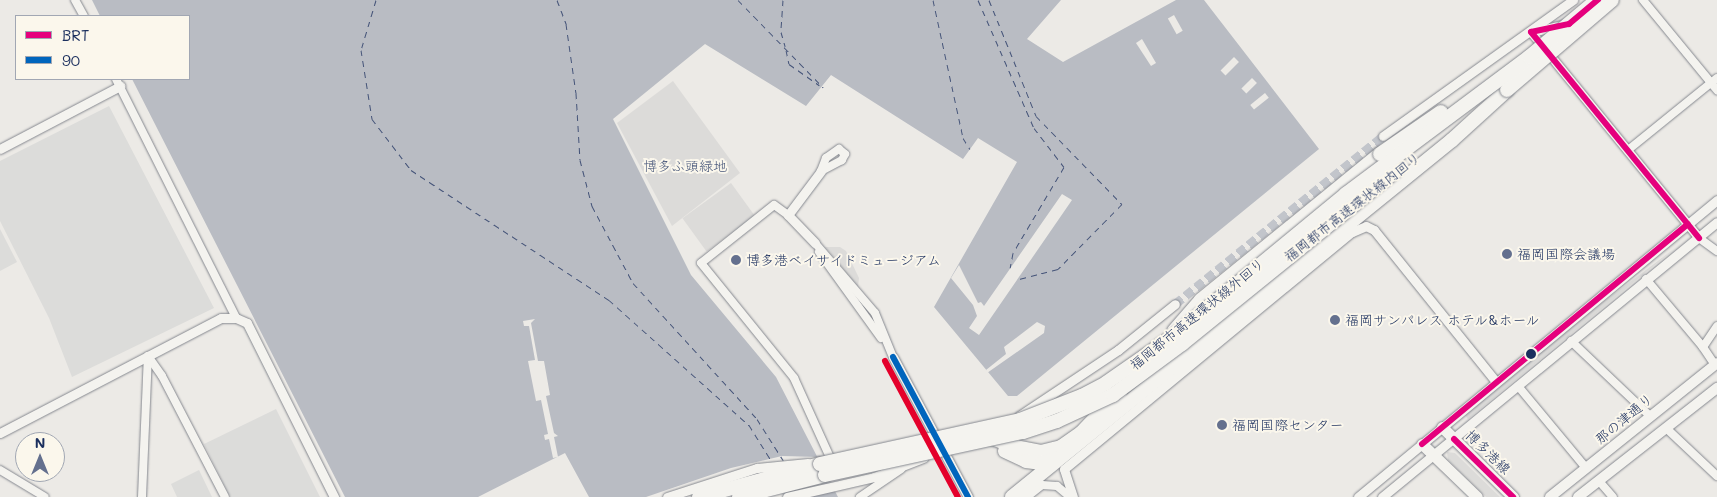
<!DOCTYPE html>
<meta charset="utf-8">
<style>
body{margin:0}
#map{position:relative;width:1717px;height:497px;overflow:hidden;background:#eceae6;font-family:Mali,"Klee One",sans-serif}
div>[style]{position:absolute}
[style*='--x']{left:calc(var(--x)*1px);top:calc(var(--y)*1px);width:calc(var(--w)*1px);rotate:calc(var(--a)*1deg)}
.built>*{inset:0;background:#dcdcda}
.green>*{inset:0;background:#dcdbd9;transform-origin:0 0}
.water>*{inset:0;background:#b9bcc3}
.pier>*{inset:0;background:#eceae6;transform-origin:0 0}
.ferry>*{height:1px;margin-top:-0.5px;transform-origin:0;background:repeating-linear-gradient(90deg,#445378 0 6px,transparent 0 11px)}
.tertiary-tunnel>*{height:9px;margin-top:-4.5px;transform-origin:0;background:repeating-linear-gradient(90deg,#c2c5cb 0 9px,transparent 0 13.5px)}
.roads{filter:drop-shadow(0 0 1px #85888f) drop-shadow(0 0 1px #85888f)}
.minor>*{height:8px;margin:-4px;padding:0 4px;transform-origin:4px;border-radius:4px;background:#f4f3ef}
.tertiary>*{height:9px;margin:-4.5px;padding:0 4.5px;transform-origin:4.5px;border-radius:4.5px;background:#f4f3ef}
.secondary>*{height:10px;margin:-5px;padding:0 5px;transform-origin:5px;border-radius:5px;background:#f4f3ef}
.primary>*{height:11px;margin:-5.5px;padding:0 5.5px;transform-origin:5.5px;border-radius:5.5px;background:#f4f3ef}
.motorway>*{height:14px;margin:-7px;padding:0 7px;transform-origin:7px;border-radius:7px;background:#f4f3ef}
.bridges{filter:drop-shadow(0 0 1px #85888f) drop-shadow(0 0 1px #85888f)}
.motorway-bridge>*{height:14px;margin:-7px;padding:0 7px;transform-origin:7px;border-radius:7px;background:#f4f3ef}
.bus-1>*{height:6px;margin:-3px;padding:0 3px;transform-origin:3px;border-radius:3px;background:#e5007d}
.bus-2>*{height:6px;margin:-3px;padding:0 3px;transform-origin:3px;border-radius:3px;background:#0065bd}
.bus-3>*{height:6px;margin:-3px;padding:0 3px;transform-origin:3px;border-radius:3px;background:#e4002b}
.dots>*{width:14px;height:14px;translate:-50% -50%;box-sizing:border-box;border:2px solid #fbf7ec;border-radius:50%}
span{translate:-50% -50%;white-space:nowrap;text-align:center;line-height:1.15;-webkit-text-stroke:4px #fbf7ec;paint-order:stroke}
.park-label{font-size:14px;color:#48577a}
.street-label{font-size:14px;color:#1b2f5e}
.poi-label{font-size:14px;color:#1b2f5e}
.left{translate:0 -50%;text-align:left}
.legend{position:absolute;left:15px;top:15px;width:175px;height:65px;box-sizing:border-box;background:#fbf7ec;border:1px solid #a1a7b3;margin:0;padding:6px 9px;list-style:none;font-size:15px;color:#1b2f5e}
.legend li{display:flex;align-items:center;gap:10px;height:25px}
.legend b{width:25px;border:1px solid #a1a7b3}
.north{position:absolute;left:15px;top:432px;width:50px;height:50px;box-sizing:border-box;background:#fbf7ec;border:1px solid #a1a7b3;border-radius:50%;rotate:0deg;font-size:14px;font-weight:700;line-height:20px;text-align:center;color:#1b2f5e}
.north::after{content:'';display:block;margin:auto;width:18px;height:22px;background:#64708e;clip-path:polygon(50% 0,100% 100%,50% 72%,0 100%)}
</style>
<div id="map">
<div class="built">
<i style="clip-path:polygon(109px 106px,214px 308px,72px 377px,49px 318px,0 221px,0 161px)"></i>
<i style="clip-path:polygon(0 229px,17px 262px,0 271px)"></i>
<i style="clip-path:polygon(276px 409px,320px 497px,230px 497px,204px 444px)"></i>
<i style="clip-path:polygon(199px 470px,212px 497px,177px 497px,171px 484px)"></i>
</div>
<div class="green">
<i style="clip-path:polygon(673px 81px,740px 173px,672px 226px,617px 123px)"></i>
<i style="left:731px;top:183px;width:41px;height:60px;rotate:54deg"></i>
<i style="clip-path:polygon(825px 247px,840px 247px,846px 251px,859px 278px,858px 287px)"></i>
<i style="clip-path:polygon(1674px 249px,1468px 419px,1465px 415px,1591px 311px)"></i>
<i style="clip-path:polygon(1447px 452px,1455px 453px,1500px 497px,1486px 497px,1448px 460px)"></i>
</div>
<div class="water">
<i style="clip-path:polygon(92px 0,1061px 0,1027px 39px,1063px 62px,1176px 0,1204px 0,1319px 149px,1017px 396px,1008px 396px,934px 307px,1017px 162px,978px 138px,963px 159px,831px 75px,806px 106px,705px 44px,613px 119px,691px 275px,776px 377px,838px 497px,589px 497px,565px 453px,478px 497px,345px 497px,132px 79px,189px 79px,189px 16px,100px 16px)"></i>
</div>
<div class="pier">
<i style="left:1174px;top:15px;width:18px;height:7px;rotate:61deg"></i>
<i style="clip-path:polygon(1142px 39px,1156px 63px,1151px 66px,1136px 43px)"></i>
<i style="left:1234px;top:57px;width:7px;height:19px;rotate:45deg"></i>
<i style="left:1252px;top:78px;width:7px;height:15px;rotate:45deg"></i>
<i style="left:1265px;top:93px;width:6px;height:19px;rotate:51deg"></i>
<i style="clip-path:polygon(1062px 194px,1072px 200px,979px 335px,969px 328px,977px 316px,973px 305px,951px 278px,959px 265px,978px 303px,981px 302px,984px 306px)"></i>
<i style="clip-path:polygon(535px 319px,531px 323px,538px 361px,544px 361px,550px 395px,546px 396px,554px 433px,558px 436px,554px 437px,558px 457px,553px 458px,549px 439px,545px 440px,544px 435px,548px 434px,541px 400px,536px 401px,528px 361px,535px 360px,529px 326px,524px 326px,523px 321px)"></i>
<i style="clip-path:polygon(1037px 322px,1045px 326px,1044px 333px,987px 373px,986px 370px,1006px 354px,1004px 347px)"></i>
<i style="clip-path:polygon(782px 456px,820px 457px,837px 490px,805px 497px,646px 497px,731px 468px)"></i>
</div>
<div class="ferry">
<i style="--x:376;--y:0;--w:52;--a:106.7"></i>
<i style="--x:361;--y:50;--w:70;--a:80.9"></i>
<i style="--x:372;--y:119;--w:64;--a:52.6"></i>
<i style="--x:411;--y:170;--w:237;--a:33.3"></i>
<i style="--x:609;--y:300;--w:188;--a:41.8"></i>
<i style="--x:749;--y:425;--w:44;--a:58.1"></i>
<i style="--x:557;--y:0;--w:26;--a:69"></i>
<i style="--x:566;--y:24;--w:70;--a:81.8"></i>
<i style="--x:576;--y:93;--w:67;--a:86.6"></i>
<i style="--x:580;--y:160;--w:48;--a:75.4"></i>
<i style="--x:592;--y:206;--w:87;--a:62"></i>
<i style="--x:633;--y:283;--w:184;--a:47.6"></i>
<i style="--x:757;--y:419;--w:49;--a:57.6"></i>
<i style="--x:738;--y:0;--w:122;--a:45.7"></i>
<i style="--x:783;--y:0;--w:32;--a:94"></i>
<i style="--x:781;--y:32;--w:15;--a:74"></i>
<i style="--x:933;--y:0;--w:141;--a:77.7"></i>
<i style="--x:963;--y:138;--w:13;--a:58"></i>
<i style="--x:978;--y:0;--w:140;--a:66.4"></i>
<i style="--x:1034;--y:128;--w:49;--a:52.4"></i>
<i style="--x:1064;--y:167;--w:100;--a:120.7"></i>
<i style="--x:1013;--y:253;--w:15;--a:101"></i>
<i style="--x:989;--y:0;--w:125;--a:67.9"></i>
<i style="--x:1036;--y:116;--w:123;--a:45.7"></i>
<i style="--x:1122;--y:204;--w:91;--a:134.6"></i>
<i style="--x:1058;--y:269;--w:40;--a:165.6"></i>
<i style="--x:786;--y:50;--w:14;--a:78"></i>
<i style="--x:789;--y:64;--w:37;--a:35"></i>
</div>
<div class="tertiary-tunnel">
<i style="--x:1175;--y:304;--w:267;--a:-38.9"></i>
</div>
<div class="roads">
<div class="minor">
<i style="--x:75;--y:0;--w:18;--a:61"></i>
<i style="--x:1643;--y:0;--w:117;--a:50.6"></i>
<i style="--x:116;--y:79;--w:267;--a:63.3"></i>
<i style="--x:839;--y:149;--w:8;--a:40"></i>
<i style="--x:845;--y:154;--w:7;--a:117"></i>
<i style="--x:842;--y:160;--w:24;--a:152"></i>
<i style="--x:821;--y:171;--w:14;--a:-69"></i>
<i style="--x:826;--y:158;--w:16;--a:-35"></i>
<i style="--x:1628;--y:150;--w:114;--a:-39"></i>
<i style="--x:788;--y:215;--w:17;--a:-144"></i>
<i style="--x:774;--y:205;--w:93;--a:141.5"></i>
<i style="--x:701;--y:263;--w:148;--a:51"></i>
<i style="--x:794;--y:378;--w:94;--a:65.6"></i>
<i style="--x:1699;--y:238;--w:22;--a:36"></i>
<i style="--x:815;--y:243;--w:92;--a:49.4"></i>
<i style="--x:875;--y:313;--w:48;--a:67.8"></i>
<i style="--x:819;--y:252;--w:106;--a:54.2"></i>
<i style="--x:1646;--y:279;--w:89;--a:50"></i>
<i style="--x:1571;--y:341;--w:108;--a:43.5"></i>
<i style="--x:1715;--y:365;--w:22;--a:-124"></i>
<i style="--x:1703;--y:347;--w:25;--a:-56"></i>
<i style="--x:1518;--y:386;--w:107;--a:50.3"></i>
<i style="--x:1666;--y:428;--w:70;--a:43.3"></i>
<i style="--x:0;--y:470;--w:52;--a:31"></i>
<i style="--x:1599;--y:481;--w:21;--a:49"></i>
<i style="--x:142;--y:497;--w:141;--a:-87.6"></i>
<i style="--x:148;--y:356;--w:24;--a:55"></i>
<i style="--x:162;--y:376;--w:136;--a:62.5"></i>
<i style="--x:860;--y:497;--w:50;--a:-34.3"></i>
<i style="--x:1027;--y:497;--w:19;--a:-39"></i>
<i style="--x:1042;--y:485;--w:15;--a:4"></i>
<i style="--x:1057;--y:486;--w:17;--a:40"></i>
</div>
<div class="tertiary">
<i style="--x:1531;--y:32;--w:266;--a:50.8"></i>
<i style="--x:1533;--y:32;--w:32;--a:-14"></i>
<i style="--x:1383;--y:136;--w:234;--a:-35.6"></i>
<i style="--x:0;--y:149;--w:136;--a:-27.7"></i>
<i style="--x:815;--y:243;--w:39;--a:-134"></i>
<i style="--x:788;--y:215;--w:55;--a:-53.1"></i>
<i style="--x:893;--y:357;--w:159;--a:61.8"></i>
<i style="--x:1019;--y:416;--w:119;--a:-33.7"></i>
<i style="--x:1118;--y:350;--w:73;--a:-38.9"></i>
<i style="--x:0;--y:433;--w:249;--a:-27.5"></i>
<i style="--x:221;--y:318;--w:15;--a:0"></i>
<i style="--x:236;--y:318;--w:12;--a:24"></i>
<i style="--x:247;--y:323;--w:195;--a:63.4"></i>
<i style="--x:667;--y:497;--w:95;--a:-17.9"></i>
<i style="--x:757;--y:468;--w:51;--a:-5.6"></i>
<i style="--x:787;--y:497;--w:89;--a:-12.9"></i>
<i style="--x:874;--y:477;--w:53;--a:-21.2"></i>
<i style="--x:1073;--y:497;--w:29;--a:-108"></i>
<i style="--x:1064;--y:469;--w:373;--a:-39.5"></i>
<i style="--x:1352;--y:232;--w:15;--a:-23"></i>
<i style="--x:1366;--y:226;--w:9;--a:27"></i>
<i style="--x:1374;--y:230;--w:195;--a:51.2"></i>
<i style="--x:1358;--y:497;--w:466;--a:-39.6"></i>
<i style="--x:1382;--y:497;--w:433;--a:-39.4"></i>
</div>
<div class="secondary">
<i style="--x:1550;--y:497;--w:214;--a:-38.7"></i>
<i style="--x:1578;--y:497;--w:177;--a:-38.1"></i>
</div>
<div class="primary">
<i style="--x:1442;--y:427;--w:100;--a:44.6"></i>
<i style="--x:1422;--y:444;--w:76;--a:43.9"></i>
</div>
<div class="motorway">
<i style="--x:1174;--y:331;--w:41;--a:-48.9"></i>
<i style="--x:1201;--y:300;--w:231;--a:-39.2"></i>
<i style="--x:989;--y:437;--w:29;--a:20"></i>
<i style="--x:1016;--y:447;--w:25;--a:11"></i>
<i style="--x:1041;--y:452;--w:21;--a:-14"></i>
<i style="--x:1061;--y:447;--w:24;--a:-35"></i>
<i style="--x:1081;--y:433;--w:57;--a:-46.4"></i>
<i style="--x:1005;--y:451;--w:23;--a:25"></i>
<i style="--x:1026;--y:461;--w:16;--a:7"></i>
<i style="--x:1042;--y:463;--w:17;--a:-17"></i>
<i style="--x:699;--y:497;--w:125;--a:-15.3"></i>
<i style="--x:739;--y:497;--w:89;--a:-14.3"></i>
<i style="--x:1012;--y:497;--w:567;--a:-39.05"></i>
<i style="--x:1452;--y:140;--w:74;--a:-42.3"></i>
</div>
</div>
<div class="bridges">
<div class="motorway-bridge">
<i style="--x:1507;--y:90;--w:138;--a:-40.6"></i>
<i style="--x:1380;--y:154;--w:74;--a:-34.5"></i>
<i style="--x:820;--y:464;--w:205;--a:-12.4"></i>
<i style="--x:1020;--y:420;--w:66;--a:-21.2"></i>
<i style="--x:1082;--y:396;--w:27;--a:-28"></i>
<i style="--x:1106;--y:383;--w:84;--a:-34.8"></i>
<i style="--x:1175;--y:335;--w:222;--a:-39.5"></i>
<i style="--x:1346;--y:194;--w:229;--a:-36.8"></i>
<i style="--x:1529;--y:57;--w:89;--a:-40"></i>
<i style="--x:825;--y:475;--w:203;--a:-12.3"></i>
<i style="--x:1023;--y:432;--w:36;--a:-18"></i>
<i style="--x:1057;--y:421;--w:62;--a:-24.9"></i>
<i style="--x:1113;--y:395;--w:86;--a:-36.5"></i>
<i style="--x:1182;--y:344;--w:275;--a:-39"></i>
</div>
</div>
<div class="bus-1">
<i style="--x:1531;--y:32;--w:266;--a:50.8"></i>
<i style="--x:1531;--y:32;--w:39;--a:-12"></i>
<i style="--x:1569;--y:24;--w:38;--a:-40"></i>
<i style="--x:1454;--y:439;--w:83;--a:44.5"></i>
<i style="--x:1422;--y:444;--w:345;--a:-39.6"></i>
</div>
<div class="bus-2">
<i style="--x:893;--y:357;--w:159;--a:61.8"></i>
</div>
<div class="bus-3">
<i style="--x:885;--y:361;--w:154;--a:61.8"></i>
</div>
<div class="dots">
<i style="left:1507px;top:254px;background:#64708e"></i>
<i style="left:736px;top:260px;background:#64708e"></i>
<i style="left:1335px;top:320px;background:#64708e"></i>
<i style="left:1531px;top:354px;background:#1b2f5e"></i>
<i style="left:1222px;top:425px;background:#64708e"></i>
</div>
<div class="park-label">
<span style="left:685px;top:166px">博多ふ頭緑地</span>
</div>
<div class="street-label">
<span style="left:1352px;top:207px;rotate:-38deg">福岡都市高速環状線内回り</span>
<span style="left:1197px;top:314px;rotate:-39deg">福岡都市高速環状線外回り</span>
<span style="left:1624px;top:419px;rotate:-40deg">那の津通り</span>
<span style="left:1488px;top:452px;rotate:44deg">博多港線</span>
</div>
<div class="poi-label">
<span class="left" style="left:1517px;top:254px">福岡国際会議場</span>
<span class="left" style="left:746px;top:260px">博多港ベイサイドミュージアム</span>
<span class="left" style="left:1345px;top:320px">福岡サンパレス ホテル&amp;ホール</span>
<span class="left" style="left:1232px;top:425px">福岡国際センター</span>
</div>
<ul class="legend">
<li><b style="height:6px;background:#e5007d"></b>BRT</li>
<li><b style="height:6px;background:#0065bd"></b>90</li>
</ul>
<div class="north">N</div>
</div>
